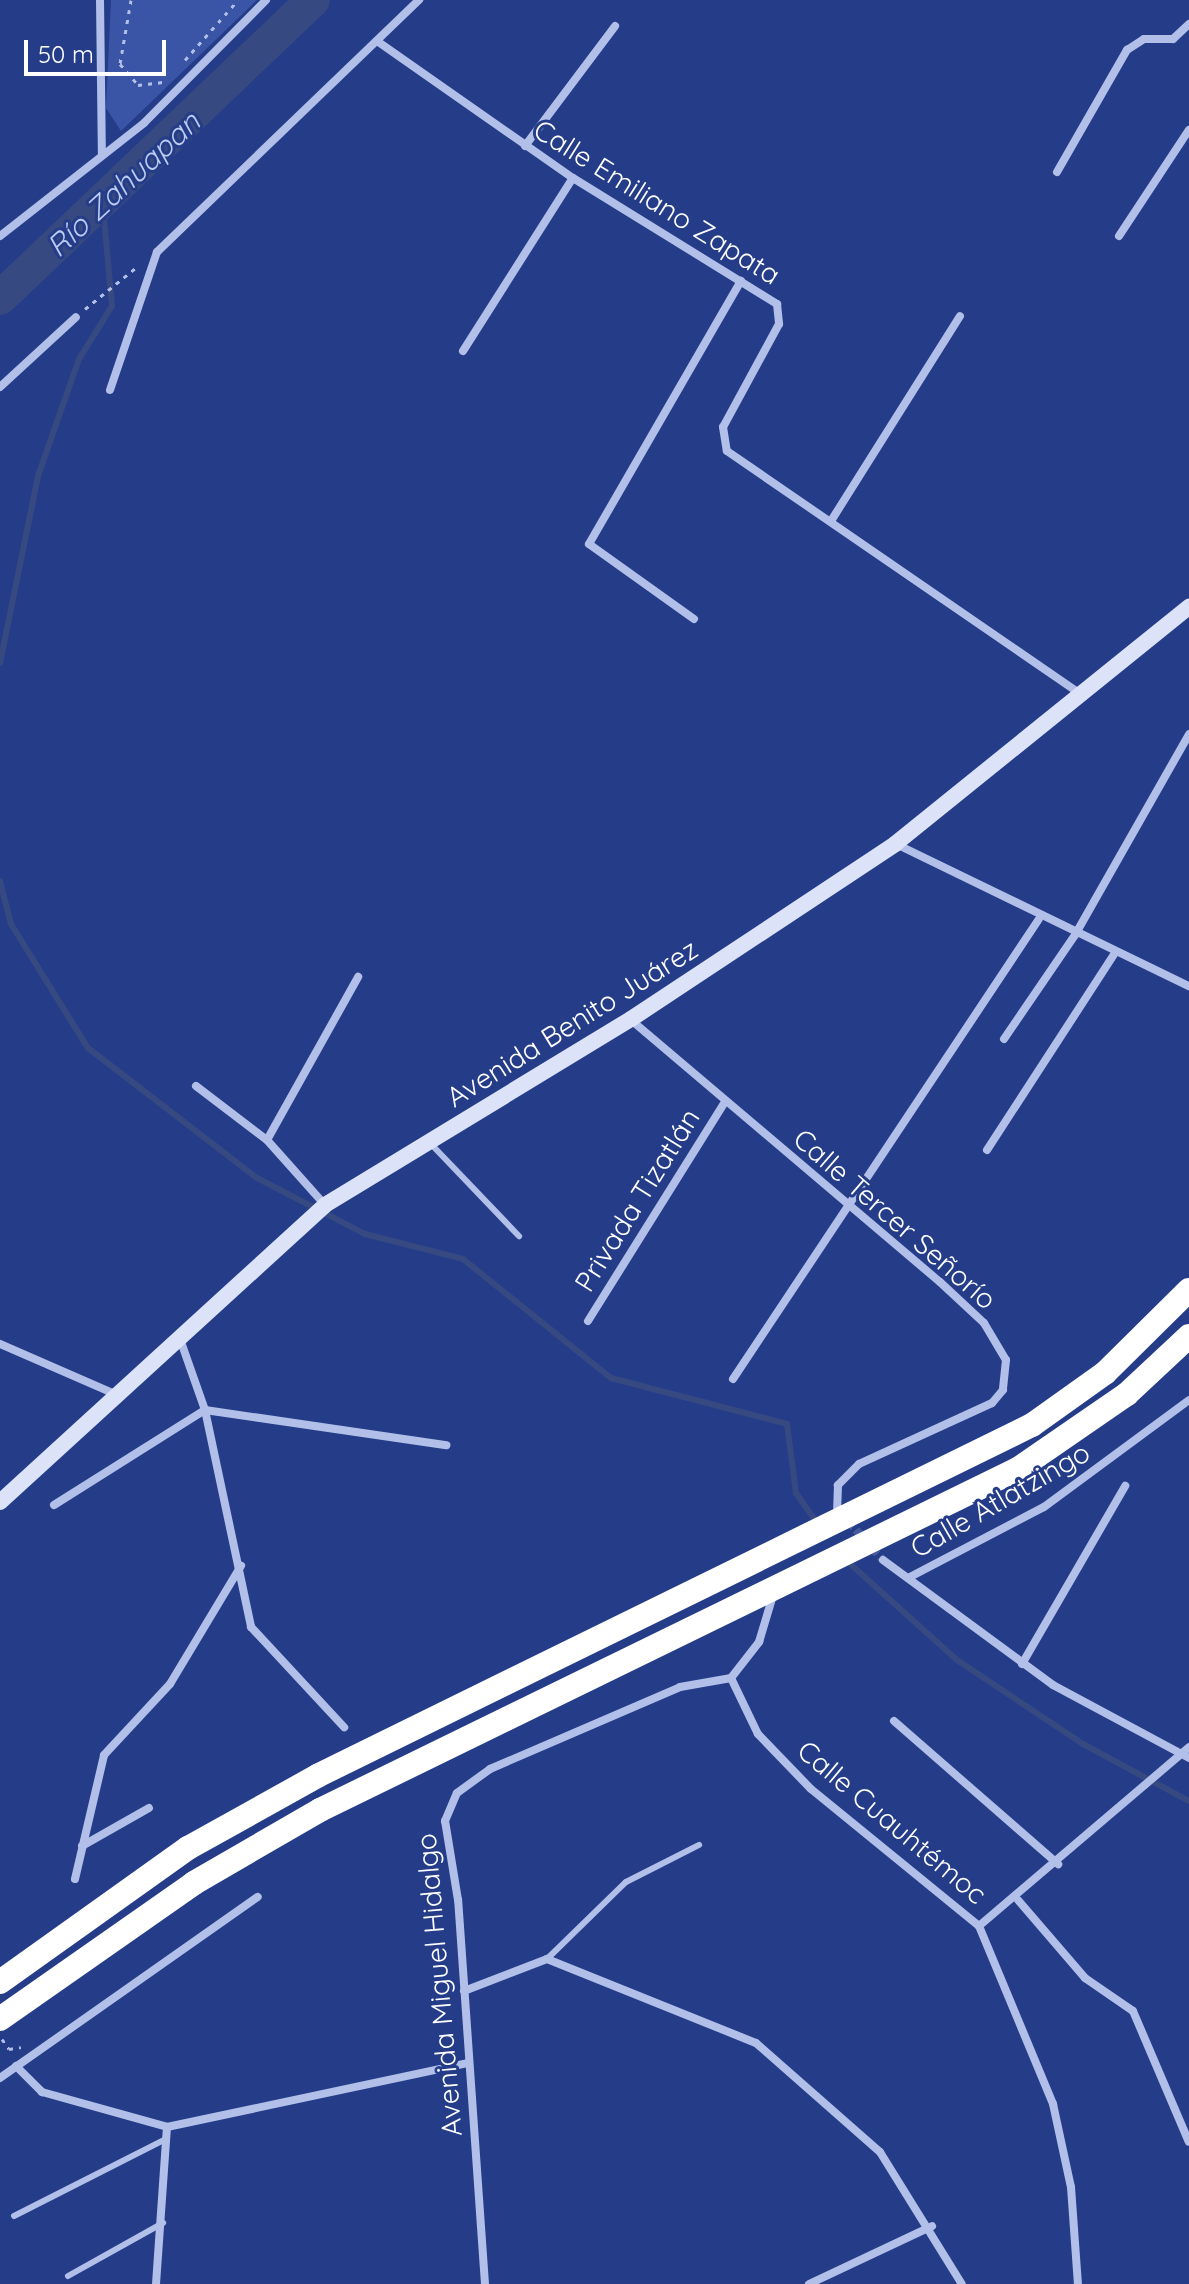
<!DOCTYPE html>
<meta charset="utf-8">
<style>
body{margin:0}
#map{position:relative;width:1189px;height:2284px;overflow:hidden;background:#253d89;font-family:Quicksand,sans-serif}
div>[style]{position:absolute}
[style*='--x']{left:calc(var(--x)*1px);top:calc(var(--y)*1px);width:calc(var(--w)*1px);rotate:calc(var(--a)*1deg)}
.green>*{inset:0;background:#3a55a5}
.stream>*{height:6px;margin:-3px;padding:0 3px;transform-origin:3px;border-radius:3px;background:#374981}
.river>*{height:34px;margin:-17px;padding:0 17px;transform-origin:17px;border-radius:17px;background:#374981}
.minor-tunnel>*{height:8px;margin-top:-4px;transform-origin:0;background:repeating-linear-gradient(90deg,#465a9b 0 8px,transparent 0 12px)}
.path>*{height:3px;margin-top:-1.5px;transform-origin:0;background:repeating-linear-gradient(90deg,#b2c0e9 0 4px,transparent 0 10px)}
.service>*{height:6px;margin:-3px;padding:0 3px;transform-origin:3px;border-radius:3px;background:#b2c0e9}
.minor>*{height:8px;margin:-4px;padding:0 4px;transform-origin:4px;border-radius:4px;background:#b2c0e9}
.secondary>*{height:16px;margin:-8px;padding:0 8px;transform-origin:8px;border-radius:8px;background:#dce3f8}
.motorway>*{height:24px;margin:-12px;padding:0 12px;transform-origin:12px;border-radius:12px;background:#fff}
span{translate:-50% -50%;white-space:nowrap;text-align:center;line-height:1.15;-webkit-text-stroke:6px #253d89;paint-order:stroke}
.street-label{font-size:28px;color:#fff}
.water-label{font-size:30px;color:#bdcbf1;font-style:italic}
.scale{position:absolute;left:24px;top:40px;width:142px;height:36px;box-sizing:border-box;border:4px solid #fff;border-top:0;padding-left:10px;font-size:24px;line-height:28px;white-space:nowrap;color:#fff;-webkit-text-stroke:6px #253d89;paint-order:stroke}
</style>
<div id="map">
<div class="green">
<i style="clip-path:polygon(111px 0,257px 0,121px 131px,106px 108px)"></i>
</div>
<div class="stream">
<i style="--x:0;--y:663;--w:191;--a:-78.5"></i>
<i style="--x:38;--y:476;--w:124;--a:-70.7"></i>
<i style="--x:79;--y:359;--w:62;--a:-58.1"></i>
<i style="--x:112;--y:306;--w:99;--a:-95.2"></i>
<i style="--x:0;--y:881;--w:44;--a:75.7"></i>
<i style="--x:11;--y:924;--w:146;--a:58.2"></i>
<i style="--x:88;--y:1048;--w:213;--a:37.6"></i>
<i style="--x:257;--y:1178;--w:122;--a:27.4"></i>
<i style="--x:365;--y:1234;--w:101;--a:14.3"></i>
<i style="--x:463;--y:1259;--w:190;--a:38.8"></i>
<i style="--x:611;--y:1378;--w:182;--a:14.6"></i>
<i style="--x:787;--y:1424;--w:70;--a:82.6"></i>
<i style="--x:796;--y:1493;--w:38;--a:55"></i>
<i style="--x:847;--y:1561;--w:148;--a:42"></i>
<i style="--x:957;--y:1660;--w:151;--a:33.7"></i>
<i style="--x:1083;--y:1744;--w:120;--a:28.3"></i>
</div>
<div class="river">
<i style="--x:0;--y:298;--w:432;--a:-43.6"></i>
</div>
<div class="minor-tunnel">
<i style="--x:848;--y:1521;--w:52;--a:48.1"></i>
</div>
<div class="path">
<i style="--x:131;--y:0;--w:65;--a:99.8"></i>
<i style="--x:120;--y:64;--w:28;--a:49"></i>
<i style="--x:138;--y:85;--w:25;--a:-7"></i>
<i style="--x:185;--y:60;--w:80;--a:-48.5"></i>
<i style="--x:85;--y:309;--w:68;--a:-39.1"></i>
<i style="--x:2;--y:2039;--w:12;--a:55"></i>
<i style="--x:9;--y:2049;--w:12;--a:-9"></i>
</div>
<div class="service">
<i style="--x:430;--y:1143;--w:129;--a:46.3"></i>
<i style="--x:547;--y:1959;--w:110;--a:-44.3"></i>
<i style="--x:626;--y:1882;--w:82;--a:-26.9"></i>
<i style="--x:14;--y:2216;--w:170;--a:-26.9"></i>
<i style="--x:68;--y:2276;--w:109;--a:-29.2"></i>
</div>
<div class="minor">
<i style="--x:100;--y:0;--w:154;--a:89.3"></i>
<i style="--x:377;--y:41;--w:239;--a:35"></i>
<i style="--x:573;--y:178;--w:240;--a:31.7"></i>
<i style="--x:777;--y:304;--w:20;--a:84"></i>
<i style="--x:779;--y:324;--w:117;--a:118.5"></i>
<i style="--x:723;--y:427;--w:24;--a:81"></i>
<i style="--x:727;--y:451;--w:429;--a:34.5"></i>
<i style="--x:525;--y:146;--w:150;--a:-53.1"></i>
<i style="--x:1057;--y:172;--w:141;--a:-60.2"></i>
<i style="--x:1127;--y:50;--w:20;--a:-33"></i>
<i style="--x:1144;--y:39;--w:29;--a:0"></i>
<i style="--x:1173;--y:39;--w:22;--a:-43"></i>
<i style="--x:0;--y:236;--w:183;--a:-38.1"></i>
<i style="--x:144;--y:123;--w:173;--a:-45.2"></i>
<i style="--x:1119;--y:236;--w:127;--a:-56.6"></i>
<i style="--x:463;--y:351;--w:205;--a:-57.6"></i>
<i style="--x:0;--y:387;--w:103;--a:-42.6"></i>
<i style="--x:110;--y:390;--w:146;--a:-71.2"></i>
<i style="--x:157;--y:252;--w:364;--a:-43.9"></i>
<i style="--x:831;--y:521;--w:242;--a:-57.8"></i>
<i style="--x:694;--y:619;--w:129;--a:-144.5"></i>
<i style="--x:589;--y:544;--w:304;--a:-60"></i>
<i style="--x:896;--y:844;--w:326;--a:25.9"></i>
<i style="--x:631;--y:1020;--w:405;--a:40.3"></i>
<i style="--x:940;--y:1282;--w:60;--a:43"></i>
<i style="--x:984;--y:1323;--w:43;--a:59.3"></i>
<i style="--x:1006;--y:1360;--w:30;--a:96"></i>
<i style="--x:1003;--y:1390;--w:17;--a:130"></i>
<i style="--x:992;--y:1403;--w:146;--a:155.4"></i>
<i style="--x:859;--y:1464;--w:30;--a:135"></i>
<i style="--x:838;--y:1485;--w:23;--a:92"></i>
<i style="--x:1004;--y:1039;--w:126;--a:-55.7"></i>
<i style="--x:1075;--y:935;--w:231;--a:-60.4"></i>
<i style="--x:196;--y:1086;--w:89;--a:37.3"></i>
<i style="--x:267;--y:1140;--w:87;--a:48.3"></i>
<i style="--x:267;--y:1140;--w:187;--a:-60.8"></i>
<i style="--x:987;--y:1150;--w:235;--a:-57"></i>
<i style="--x:588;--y:1321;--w:257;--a:-58"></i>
<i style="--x:180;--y:1339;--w:75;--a:70.6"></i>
<i style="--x:205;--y:1410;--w:222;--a:78"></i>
<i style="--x:251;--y:1627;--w:137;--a:47.1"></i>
<i style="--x:0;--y:1344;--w:125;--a:23.5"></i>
<i style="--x:733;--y:1379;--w:552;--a:-56.37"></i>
<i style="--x:54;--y:1505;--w:178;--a:-32.2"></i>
<i style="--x:205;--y:1410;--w:244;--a:8.3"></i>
<i style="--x:883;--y:1560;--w:211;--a:36.3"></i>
<i style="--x:1053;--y:1685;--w:154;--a:28.2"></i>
<i style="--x:908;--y:1578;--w:153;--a:-27.6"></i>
<i style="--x:1044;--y:1507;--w:180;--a:-36.4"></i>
<i style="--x:1022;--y:1664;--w:206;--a:-59.9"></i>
<i style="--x:731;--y:1678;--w:62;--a:64.3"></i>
<i style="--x:758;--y:1734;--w:76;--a:46.1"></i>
<i style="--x:811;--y:1789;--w:217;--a:39.2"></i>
<i style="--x:979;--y:1926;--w:193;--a:67.4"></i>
<i style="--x:1053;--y:2104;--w:85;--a:77.8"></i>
<i style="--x:1071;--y:2187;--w:97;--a:85.9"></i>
<i style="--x:731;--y:1678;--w:46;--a:-52.1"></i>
<i style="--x:759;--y:1642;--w:52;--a:-73.3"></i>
<i style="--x:894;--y:1721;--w:218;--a:41.1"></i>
<i style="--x:82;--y:1846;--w:77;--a:-29.6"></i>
<i style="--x:75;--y:1879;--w:127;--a:-76.8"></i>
<i style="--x:104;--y:1755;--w:97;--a:-47.1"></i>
<i style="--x:170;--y:1684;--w:138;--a:-59"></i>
<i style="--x:1018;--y:1900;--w:103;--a:49.3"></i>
<i style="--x:1085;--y:1978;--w:58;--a:34.5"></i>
<i style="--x:1133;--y:2011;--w:142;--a:66.9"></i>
<i style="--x:979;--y:1926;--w:276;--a:-40.4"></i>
<i style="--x:464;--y:1991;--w:89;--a:-21.1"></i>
<i style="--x:547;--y:1959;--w:225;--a:21.9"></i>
<i style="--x:756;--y:2043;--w:165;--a:41.3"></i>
<i style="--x:880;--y:2152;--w:155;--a:58.2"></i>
<i style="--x:16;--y:2066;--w:37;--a:45"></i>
<i style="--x:42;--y:2092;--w:130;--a:15.6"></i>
<i style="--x:167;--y:2127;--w:307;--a:-12"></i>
<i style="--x:0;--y:2078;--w:315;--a:-35.1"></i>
<i style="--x:156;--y:2284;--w:157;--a:-86"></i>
<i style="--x:485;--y:2284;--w:385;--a:-94"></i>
<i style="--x:458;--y:1900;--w:80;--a:-99.3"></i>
<i style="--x:445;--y:1821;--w:30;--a:-67"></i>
<i style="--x:457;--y:1793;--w:41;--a:-36"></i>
<i style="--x:490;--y:1769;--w:207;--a:-23.3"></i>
<i style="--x:680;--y:1687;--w:52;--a:-10"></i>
<i style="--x:809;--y:2284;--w:136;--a:-25.2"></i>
</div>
<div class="secondary">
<i style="--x:0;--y:1502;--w:440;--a:-42.4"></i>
<i style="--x:325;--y:1205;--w:358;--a:-31.3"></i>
<i style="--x:631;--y:1019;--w:317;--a:-33.5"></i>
<i style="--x:895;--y:844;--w:378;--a:-38.9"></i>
</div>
<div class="motorway">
<i style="--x:0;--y:1982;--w:231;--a:-35.5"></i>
<i style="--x:188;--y:1848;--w:150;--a:-29.1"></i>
<i style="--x:319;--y:1775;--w:794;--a:-26.15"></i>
<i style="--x:1032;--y:1425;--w:90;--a:-35.5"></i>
<i style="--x:1105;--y:1373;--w:118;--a:-44.7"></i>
<i style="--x:0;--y:2019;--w:237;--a:-35"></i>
<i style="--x:194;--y:1883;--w:146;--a:-30.1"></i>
<i style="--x:320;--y:1810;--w:777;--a:-26.04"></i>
<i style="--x:1018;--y:1469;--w:132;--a:-34.5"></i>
<i style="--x:1127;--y:1394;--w:85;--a:-43.1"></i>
</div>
<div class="street-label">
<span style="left:657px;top:202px;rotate:32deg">Calle Emiliano Zapata</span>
<span style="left:572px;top:1023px;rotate:-32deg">Avenida Benito Juárez</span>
<span style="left:637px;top:1200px;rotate:-58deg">Privada Tizatlán</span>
<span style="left:895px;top:1219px;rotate:41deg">Calle Tercer Señorío</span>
<span style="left:1000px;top:1500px;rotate:-30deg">Calle Atlatzingo</span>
<span style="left:892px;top:1822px;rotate:40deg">Calle Cuauhtémoc</span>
<span style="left:439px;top:1985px;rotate:-95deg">Avenida Miguel Hidalgo</span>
</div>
<div class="water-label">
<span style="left:123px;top:184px;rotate:-43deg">Río Zahuapan</span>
</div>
<div class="scale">50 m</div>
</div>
